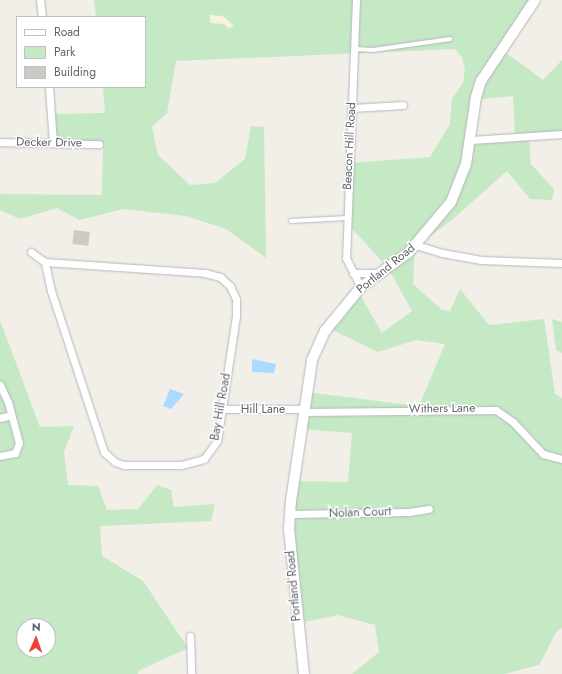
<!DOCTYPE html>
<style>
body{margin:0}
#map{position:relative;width:562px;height:674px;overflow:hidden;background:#f1efe8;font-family:Jost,sans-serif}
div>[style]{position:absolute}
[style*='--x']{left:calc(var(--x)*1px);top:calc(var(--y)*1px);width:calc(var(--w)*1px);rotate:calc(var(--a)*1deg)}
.green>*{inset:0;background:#c5e8c5}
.sand>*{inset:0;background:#fbf3d9}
.water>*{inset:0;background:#aadaff}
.building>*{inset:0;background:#cccac5;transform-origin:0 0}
.roads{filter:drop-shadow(0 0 1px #b5b8bc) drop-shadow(0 0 1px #b5b8bc)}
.lane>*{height:3.5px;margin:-1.75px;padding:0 1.75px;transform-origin:1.75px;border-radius:1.75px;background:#fff}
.street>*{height:7px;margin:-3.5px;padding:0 3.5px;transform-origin:3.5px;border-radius:3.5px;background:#fff}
.secondary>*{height:10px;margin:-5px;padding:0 5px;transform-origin:5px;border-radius:5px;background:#fff}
span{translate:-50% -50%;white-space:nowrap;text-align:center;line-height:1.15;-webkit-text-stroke:3px #fff;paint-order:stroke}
.street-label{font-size:12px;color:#5f6368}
.legend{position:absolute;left:16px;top:16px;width:130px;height:72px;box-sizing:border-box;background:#fff;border:1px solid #bfc1c3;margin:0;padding:5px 7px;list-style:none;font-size:12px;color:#5f6368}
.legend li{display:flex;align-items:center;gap:8px;height:20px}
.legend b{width:20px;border:1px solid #bfc1c3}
.north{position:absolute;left:16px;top:618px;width:40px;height:40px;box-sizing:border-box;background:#fff;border:1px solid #bfc1c3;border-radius:50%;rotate:2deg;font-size:11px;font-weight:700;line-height:16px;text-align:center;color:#5f6368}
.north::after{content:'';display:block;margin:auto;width:14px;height:18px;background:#ea4335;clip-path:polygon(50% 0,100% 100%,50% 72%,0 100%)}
</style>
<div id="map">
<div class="green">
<i style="clip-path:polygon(94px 0,529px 0,498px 47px,543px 80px,562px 60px,562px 132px,515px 134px,513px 96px,476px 100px,470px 145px,529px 140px,531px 164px,554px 189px,552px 200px,530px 199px,507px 171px,454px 218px,415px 248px,413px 284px,442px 310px,450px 311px,460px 289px,489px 325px,544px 319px,555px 394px,562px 398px,562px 628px,557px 631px,539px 665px,504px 674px,352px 674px,379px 652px,375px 625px,338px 615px,299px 623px,288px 522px,295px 481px,348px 482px,352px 433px,300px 429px,305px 392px,419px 406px,445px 344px,416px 340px,378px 352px,326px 327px,358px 291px,382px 333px,412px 311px,388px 268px,347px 223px,351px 163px,430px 157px,450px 124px,452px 99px,463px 83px,465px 69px,462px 58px,455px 49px,176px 61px,167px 113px,152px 127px,158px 155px,190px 185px,215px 183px,245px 159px,251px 126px,264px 127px,266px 258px,226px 229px,186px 216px,124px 209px,79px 220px,57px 208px,20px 219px,0 210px,0 194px,102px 195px,103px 146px,55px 140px,53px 114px,105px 113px,103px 87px,145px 87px,145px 17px,96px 17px)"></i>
<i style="clip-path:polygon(552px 319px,562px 322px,562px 353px,556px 350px)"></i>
<i style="clip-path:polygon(evenodd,0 320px,40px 427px,74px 426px,64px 452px,68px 485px,98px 486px,107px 510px,138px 509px,157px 485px,171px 490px,174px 507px,215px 504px,211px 521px,100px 526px,102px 556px,143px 581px,188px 648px,138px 671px,138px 674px,0 674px,0 320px,24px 626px,48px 626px,48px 650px,24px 650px,24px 626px)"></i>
</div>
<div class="sand">
<i style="clip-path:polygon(210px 15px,223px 16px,234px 26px,228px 28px,224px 24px,210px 23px)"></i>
</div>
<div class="water">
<i style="clip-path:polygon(252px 359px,276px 364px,274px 373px,252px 372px)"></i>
<i style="clip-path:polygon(170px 389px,184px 394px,171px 409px,163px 406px)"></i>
</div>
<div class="building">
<i style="left:74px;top:230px;width:16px;height:14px;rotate:7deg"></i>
</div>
<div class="roads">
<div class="lane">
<i style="--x:355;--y:49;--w:18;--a:3"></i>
<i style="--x:373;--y:50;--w:78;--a:-8.1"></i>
<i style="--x:291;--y:221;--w:56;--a:-3.1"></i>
</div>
<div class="street">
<i style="--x:40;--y:0;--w:17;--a:83"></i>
<i style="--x:356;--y:0;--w:258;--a:92.2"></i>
<i style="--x:346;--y:258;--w:33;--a:63"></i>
<i style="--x:49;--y:87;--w:56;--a:85.9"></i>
<i style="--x:352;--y:108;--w:51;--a:-3.4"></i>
<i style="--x:471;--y:140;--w:91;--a:-3.8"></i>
<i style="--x:0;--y:142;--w:99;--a:1.2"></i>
<i style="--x:416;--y:245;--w:27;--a:17"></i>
<i style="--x:442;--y:253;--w:40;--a:10"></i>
<i style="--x:481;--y:260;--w:81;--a:2.1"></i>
<i style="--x:31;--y:252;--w:17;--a:36"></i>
<i style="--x:45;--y:262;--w:160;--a:3.9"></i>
<i style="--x:205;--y:273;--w:16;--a:15"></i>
<i style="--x:220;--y:277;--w:13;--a:42"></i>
<i style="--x:230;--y:286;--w:14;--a:65"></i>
<i style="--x:236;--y:299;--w:17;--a:90"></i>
<i style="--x:236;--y:316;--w:126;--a:98.6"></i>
<i style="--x:217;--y:441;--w:22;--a:126"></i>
<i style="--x:204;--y:459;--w:24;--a:165"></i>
<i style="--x:181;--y:465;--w:57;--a:180"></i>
<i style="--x:124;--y:465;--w:9;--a:-162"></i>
<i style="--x:115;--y:462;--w:15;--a:-138"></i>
<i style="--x:104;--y:452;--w:169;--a:-108.2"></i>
<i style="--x:51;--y:291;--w:30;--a:-102"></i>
<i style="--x:353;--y:273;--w:26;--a:0"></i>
<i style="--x:0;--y:385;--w:19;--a:65"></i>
<i style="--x:8;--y:402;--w:42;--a:75"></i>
<i style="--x:19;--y:443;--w:11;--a:112"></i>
<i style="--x:15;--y:453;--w:15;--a:169"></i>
<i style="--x:222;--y:409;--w:82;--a:0"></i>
<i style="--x:303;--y:412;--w:193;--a:-0.6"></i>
<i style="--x:496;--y:410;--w:21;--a:35"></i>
<i style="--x:513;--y:422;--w:44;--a:46.8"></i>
<i style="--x:543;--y:454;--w:20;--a:15"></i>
<i style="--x:0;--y:418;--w:11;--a:-15"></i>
<i style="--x:290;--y:514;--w:119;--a:-1"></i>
<i style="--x:409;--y:512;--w:20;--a:-9"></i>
<i style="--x:190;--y:636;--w:38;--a:88"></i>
</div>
<div class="secondary">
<i style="--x:304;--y:674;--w:146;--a:-95.9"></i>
<i style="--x:289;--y:529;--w:28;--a:-86"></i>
<i style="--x:291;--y:501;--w:143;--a:-81.5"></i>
<i style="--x:312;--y:360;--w:32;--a:-66"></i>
<i style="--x:325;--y:331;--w:57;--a:-50.7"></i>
<i style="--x:361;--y:287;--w:59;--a:-36.1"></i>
<i style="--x:409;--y:252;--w:65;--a:-50"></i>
<i style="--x:451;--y:202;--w:41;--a:-68.5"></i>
<i style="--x:466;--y:164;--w:68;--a:-81.5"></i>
<i style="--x:476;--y:97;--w:17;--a:-73"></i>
<i style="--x:481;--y:81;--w:97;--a:-56.3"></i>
</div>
</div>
<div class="street-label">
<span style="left:49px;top:143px;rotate:1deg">Decker Drive</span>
<span style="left:350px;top:146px;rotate:-87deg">Beacon Hill Road</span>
<span style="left:386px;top:269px;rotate:-39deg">Portland Road</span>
<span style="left:221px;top:407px;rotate:-80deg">Bay Hill Road</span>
<span style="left:442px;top:409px;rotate:-1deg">Withers Lane</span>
<span style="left:263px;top:410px">Hill Lane</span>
<span style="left:360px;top:513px;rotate:-2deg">Nolan Court</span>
<span style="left:294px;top:586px;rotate:-95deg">Portland Road</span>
</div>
<ul class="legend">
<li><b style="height:5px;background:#fff"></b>Road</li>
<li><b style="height:11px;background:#c5e8c5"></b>Park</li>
<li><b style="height:11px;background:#cccac5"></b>Building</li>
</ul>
<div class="north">N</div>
</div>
